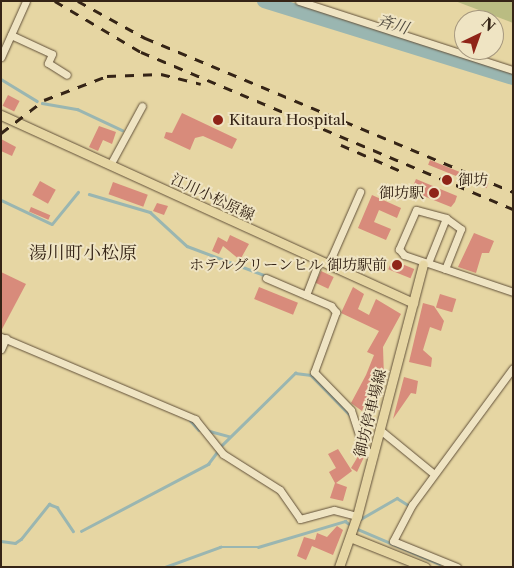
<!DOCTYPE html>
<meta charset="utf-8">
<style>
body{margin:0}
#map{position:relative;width:514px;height:568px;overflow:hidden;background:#e6d6a3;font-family:"Libre Caslon Text","Noto Serif JP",serif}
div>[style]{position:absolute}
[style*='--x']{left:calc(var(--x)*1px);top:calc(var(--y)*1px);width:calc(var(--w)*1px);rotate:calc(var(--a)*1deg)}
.green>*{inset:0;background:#babc82}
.stream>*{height:2.5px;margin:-1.25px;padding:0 1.25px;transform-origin:1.25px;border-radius:1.25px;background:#9ab6b1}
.river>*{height:14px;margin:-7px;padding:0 7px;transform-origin:7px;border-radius:7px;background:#9ab6b1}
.building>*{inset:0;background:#d88b7b;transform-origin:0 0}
.roads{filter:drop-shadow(0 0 1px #615039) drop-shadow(0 0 1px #615039)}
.minor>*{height:7px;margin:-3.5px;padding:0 3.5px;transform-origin:3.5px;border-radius:3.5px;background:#efe4c3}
.major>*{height:9px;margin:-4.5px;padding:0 4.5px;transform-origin:4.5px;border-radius:4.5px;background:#e6d6a3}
.rail>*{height:2.5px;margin-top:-1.25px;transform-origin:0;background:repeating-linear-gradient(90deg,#352416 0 9px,transparent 0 18px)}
.dots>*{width:14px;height:14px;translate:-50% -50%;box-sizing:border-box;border:2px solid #efe4c3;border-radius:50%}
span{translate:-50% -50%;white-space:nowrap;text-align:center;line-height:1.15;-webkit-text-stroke:4px #efe4c3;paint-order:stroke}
.poi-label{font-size:15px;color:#352416}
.left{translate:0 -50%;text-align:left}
.right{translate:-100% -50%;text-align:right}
.street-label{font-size:15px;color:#352416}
.water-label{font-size:16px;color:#4e483d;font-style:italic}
.quarter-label{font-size:18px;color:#352416}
.frame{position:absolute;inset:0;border:2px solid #352416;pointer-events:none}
.north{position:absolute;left:454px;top:10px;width:50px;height:50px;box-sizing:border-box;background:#efe4c3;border:1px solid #a5977e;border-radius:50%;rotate:42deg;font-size:14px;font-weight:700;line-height:20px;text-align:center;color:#352416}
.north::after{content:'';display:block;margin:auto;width:18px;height:22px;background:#8f2418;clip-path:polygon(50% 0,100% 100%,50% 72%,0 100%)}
</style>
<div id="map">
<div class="green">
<i style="clip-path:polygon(455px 1px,513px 1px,513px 23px)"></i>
</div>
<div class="stream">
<i style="--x:1;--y:79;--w:42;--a:31.4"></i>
<i style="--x:42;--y:103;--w:36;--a:10"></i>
<i style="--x:77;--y:109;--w:50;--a:25"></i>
<i style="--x:89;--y:194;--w:64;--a:16.4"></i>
<i style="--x:150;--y:212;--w:50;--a:42.6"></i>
<i style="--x:187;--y:246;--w:85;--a:20.6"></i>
<i style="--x:1;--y:200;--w:56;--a:25.2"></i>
<i style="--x:52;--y:224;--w:41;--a:-50.9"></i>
<i style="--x:190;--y:420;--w:13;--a:48"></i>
<i style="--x:206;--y:430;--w:24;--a:15"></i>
<i style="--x:222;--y:445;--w:103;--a:-44.6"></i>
<i style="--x:295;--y:373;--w:16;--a:7"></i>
<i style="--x:311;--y:375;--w:57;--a:45.7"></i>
<i style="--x:357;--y:521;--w:46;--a:-29.9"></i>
<i style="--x:397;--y:498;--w:15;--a:32"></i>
<i style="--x:355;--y:528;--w:92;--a:23"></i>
<i style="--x:81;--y:531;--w:144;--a:-27.8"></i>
<i style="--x:208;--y:464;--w:15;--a:-53"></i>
<i style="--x:1;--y:541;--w:14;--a:8"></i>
<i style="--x:15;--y:543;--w:7;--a:-34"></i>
<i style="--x:21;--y:539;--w:45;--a:-51.3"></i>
<i style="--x:49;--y:504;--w:9;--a:21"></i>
<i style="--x:57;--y:507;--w:29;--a:56"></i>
<i style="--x:165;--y:567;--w:59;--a:-20"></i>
<i style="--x:220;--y:547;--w:38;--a:0"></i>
<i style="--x:258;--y:547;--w:91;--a:-16.6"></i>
<i style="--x:345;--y:521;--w:7;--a:34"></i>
</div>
<div class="river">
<i style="--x:264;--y:1;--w:261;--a:17.2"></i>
</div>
<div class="building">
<i style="left:8px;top:95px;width:13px;height:12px;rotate:27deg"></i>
<i style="clip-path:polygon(182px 113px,237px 139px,232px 149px,203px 136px,195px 138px,190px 150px,164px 138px,166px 132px,172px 133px)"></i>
<i style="clip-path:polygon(99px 126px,116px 132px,112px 144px,103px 140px,98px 151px,89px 147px)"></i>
<i style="clip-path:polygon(1px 139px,16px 147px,12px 156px,1px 151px)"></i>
<i style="left:430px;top:160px;width:63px;height:5px;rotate:22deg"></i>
<i style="clip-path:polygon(416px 179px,457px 196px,455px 202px,451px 207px,411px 191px)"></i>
<i style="left:40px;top:181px;width:18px;height:16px;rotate:29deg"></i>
<i style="left:113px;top:182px;width:37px;height:13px;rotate:20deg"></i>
<i style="clip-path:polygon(372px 195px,401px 208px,397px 218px,379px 210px,374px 222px,391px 229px,386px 240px,358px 228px)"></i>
<i style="clip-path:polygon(157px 203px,168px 206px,164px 215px,153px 211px)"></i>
<i style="left:31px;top:207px;width:21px;height:5px;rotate:23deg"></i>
<i style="clip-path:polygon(474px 233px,494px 241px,489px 253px,482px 253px,476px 273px,458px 267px)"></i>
<i style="clip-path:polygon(230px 235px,249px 244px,240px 260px,223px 246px,219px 254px,212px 251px,218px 237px,227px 242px)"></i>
<i style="left:392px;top:260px;width:24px;height:10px;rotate:22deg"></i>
<i style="left:321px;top:271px;width:14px;height:13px;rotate:25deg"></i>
<i style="clip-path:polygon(1px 272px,26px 284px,1px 331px)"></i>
<i style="left:259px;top:287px;width:42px;height:13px;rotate:22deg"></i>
<i style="clip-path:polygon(353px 287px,364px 294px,358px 309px,369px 315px,376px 299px,401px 314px,383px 347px,384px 378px,376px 374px,362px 411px,351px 403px,366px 375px,374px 355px,367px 352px,379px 331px,341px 313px)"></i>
<i style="left:440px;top:294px;width:17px;height:14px;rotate:17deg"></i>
<i style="clip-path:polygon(423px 303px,434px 306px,444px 321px,441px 331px,430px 327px,423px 350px,432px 358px,431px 367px,409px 362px)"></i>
<i style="clip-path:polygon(404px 377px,418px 381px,416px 394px,411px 393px,393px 419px)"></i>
<i style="clip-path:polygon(338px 449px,352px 471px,336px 483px,347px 487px,343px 501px,330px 498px,335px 483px,329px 472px,336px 468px,328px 454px)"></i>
<i style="clip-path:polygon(360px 453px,364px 457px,357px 472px,351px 468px)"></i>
<i style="clip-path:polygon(337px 526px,343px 530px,333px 555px,312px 546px,306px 560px,297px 556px,304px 537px,315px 540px,317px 533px,327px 537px)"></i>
</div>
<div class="roads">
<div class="minor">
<i style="--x:299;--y:1;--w:225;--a:17.9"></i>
<i style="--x:11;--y:35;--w:45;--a:24.9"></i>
<i style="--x:52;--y:54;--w:10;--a:114"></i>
<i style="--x:48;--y:63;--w:22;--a:32"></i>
<i style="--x:1;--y:57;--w:61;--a:-65.9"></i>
<i style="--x:110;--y:165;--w:67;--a:-61.5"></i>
<i style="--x:428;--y:263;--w:48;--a:-68.2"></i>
<i style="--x:328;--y:265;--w:80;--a:-66.3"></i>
<i style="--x:445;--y:269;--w:43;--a:-68.2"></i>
<i style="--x:461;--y:229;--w:19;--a:-144"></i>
<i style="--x:446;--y:218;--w:31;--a:-165"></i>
<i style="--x:416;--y:210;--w:43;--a:113.6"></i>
<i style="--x:399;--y:249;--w:8;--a:50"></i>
<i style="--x:404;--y:255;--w:115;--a:18.7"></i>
<i style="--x:266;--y:278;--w:71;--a:23.3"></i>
<i style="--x:331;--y:306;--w:8;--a:50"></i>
<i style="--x:336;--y:312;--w:64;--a:110.1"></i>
<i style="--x:314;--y:372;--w:53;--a:45.8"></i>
<i style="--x:351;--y:410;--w:38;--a:72"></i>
<i style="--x:363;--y:446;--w:15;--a:48"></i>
<i style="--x:306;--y:295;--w:36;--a:-69"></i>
<i style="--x:1;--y:337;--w:211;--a:22.9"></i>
<i style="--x:195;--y:419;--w:45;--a:51.3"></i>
<i style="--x:223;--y:454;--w:67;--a:32.3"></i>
<i style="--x:280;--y:490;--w:35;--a:55"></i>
<i style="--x:300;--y:519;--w:35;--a:-15"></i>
<i style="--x:334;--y:510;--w:24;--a:15"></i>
<i style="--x:1;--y:349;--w:12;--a:-66"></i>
<i style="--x:379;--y:429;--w:71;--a:39.3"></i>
<i style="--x:457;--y:567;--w:69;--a:-157.9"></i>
<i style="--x:393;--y:541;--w:41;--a:-62.2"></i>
<i style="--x:412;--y:505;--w:170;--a:-53.6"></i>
</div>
<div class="major">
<i style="--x:1;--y:115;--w:453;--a:24.5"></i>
<i style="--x:350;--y:537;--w:81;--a:21.8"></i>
<i style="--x:339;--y:567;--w:54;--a:-70.6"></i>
<i style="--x:357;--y:516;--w:260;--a:-75.3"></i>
</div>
</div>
<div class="rail">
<i style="--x:55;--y:1;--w:100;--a:30.7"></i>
<i style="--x:141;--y:52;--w:404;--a:22.9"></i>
<i style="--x:78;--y:1;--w:77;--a:28.9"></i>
<i style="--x:145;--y:38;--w:399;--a:22.7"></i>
<i style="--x:1;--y:133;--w:54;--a:-37.5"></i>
<i style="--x:44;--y:100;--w:67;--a:-20.9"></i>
<i style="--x:107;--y:76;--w:54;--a:-2.1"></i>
<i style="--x:161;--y:74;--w:41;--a:14"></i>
<i style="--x:341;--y:145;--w:68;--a:23.5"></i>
</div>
<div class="dots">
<i style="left:218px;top:120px;background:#8f2418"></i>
<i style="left:447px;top:180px;background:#8f2418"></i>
<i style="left:434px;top:193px;background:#8f2418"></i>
<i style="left:397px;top:265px;background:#8f2418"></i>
</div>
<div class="poi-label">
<span class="left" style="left:229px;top:120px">Kitaura Hospital</span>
<span class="left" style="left:458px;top:180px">御坊</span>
<span class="right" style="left:424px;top:193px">御坊駅</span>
<span class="right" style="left:387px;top:265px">ホテルグリーンヒル 御坊駅前</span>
</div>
<div class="street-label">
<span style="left:213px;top:197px;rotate:25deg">江川小松原線</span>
<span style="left:370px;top:413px;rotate:-76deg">御坊停車場線</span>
</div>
<div class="water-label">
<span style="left:393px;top:24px;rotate:16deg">斉川</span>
</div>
<div class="quarter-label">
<span style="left:83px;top:253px">湯川町小松原</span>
</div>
<div class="frame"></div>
<div class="north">N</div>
</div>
